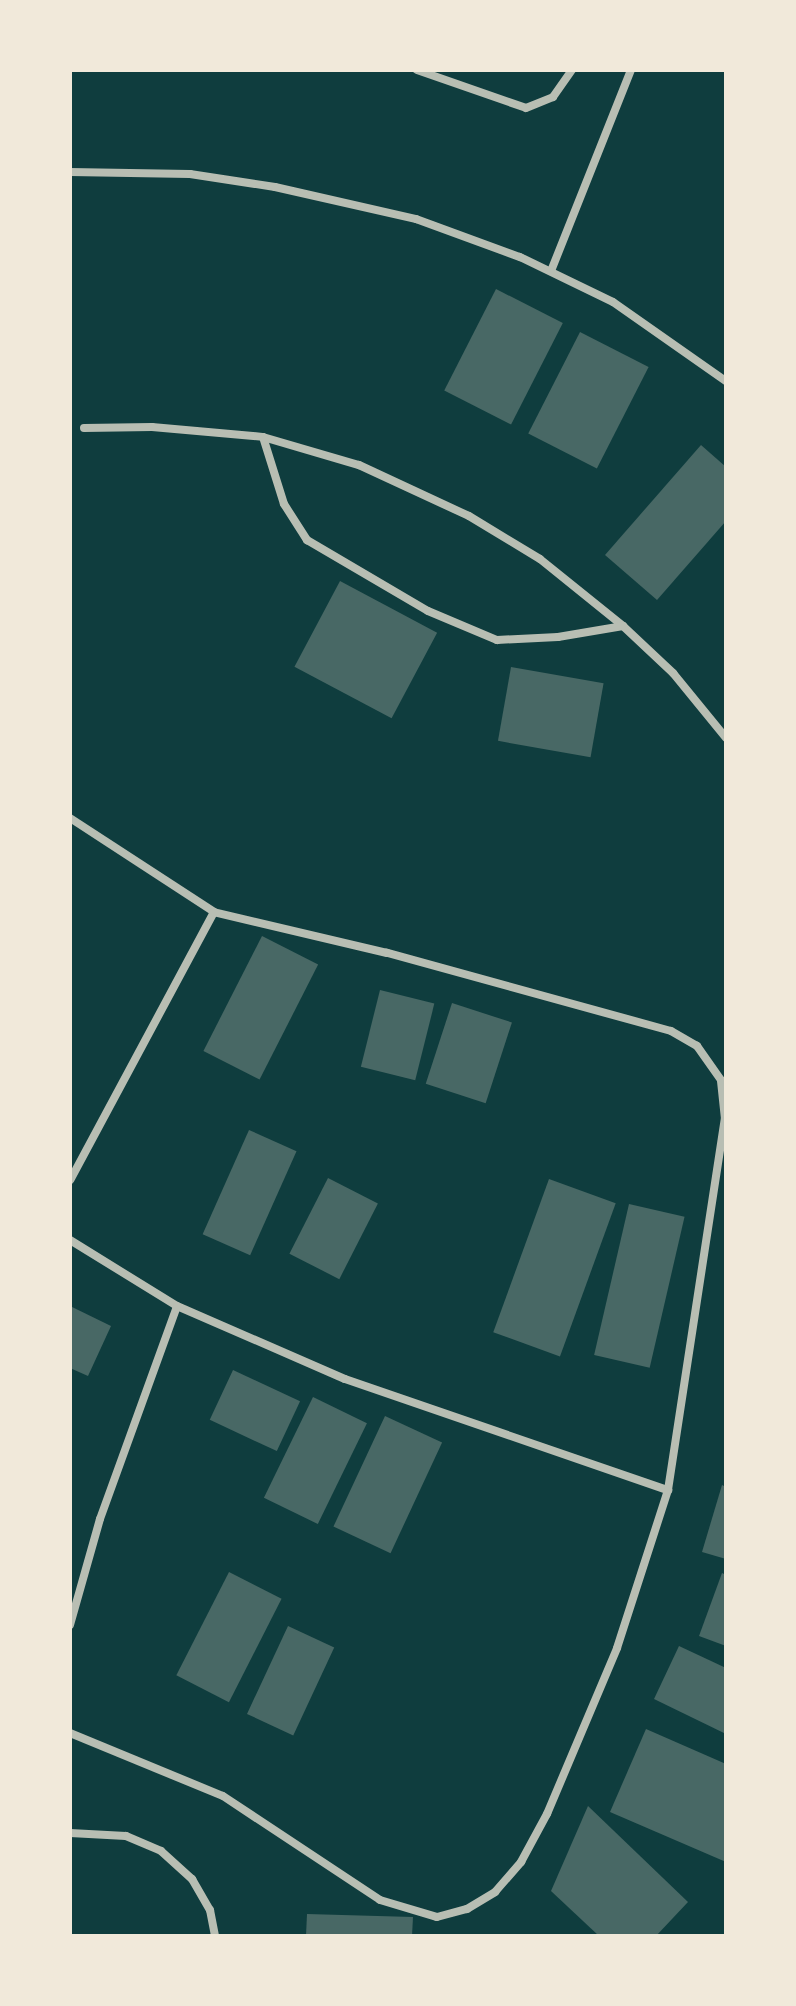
<!DOCTYPE html>
<style>
body{margin:0}
#map{position:relative;width:796px;height:2006px;overflow:hidden;background:#0f3d3e;font-family:"Alegreya Sans",sans-serif}
div>[style]{position:absolute}
[style*='--x']{left:calc(var(--x)*1px);top:calc(var(--y)*1px);width:calc(var(--w)*1px);rotate:calc(var(--a)*1deg)}
.building>*{inset:0;background:#486865;transform-origin:0 0}
.minor>*{height:8px;margin:-4px;padding:0 4px;transform-origin:4px;border-radius:4px;background:#b8beb3}
span{translate:-50% -50%;white-space:nowrap;text-align:center;line-height:1.15;-webkit-text-stroke:7px #f1e9da;paint-order:stroke}
.frame{position:absolute;inset:0;border:72px solid #f1e9da;pointer-events:none}
</style>
<div id="map">
<div class="building">
<i style="left:496px;top:289px;width:75px;height:114px;rotate:27deg"></i>
<i style="left:580px;top:332px;width:77px;height:114px;rotate:27deg"></i>
<i style="clip-path:polygon(701px 445px,726px 467px,726px 521px,657px 600px,605px 555px)"></i>
<i style="left:340px;top:581px;width:110px;height:97px;rotate:28deg"></i>
<i style="left:511px;top:667px;width:94px;height:75px;rotate:10deg"></i>
<i style="left:262px;top:936px;width:63px;height:129px;rotate:27deg"></i>
<i style="left:380px;top:990px;width:56px;height:79px;rotate:14deg"></i>
<i style="left:452px;top:1003px;width:63px;height:85px;rotate:18deg"></i>
<i style="left:249px;top:1130px;width:52px;height:114px;rotate:24deg"></i>
<i style="left:328px;top:1178px;width:56px;height:85px;rotate:27deg"></i>
<i style="left:549px;top:1179px;width:71px;height:163px;rotate:20deg"></i>
<i style="left:629px;top:1204px;width:57px;height:155px;rotate:13deg"></i>
<i style="clip-path:polygon(70px 1306px,111px 1326px,88px 1376px,70px 1368px)"></i>
<i style="left:233px;top:1370px;width:74px;height:55px;rotate:25deg"></i>
<i style="left:313px;top:1397px;width:60px;height:112px;rotate:26deg"></i>
<i style="left:385px;top:1416px;width:63px;height:122px;rotate:25deg"></i>
<i style="clip-path:polygon(722px 1485px,726px 1487px,726px 1559px,702px 1552px)"></i>
<i style="left:229px;top:1572px;width:59px;height:116px;rotate:27deg"></i>
<i style="clip-path:polygon(722px 1573px,726px 1575px,726px 1646px,699px 1636px)"></i>
<i style="left:288px;top:1626px;width:51px;height:97px;rotate:25deg"></i>
<i style="clip-path:polygon(679px 1646px,726px 1668px,726px 1734px,654px 1699px)"></i>
<i style="clip-path:polygon(646px 1729px,726px 1764px,726px 1862px,610px 1812px)"></i>
<i style="clip-path:polygon(588px 1806px,688px 1902px,656px 1936px,599px 1936px,551px 1891px)"></i>
<i style="clip-path:polygon(307px 1914px,413px 1917px,412px 1936px,306px 1936px)"></i>
</div>
<div class="minor">
<i style="--x:417;--y:70;--w:115;--a:19.2"></i>
<i style="--x:526;--y:108;--w:29;--a:-22"></i>
<i style="--x:553;--y:97;--w:33;--a:-55"></i>
<i style="--x:70;--y:172;--w:120;--a:1"></i>
<i style="--x:190;--y:174;--w:86;--a:8.7"></i>
<i style="--x:275;--y:187;--w:145;--a:12.8"></i>
<i style="--x:416;--y:219;--w:111;--a:20.1"></i>
<i style="--x:520;--y:257;--w:103;--a:25.8"></i>
<i style="--x:613;--y:302;--w:138;--a:35"></i>
<i style="--x:551;--y:271;--w:216;--a:-68.3"></i>
<i style="--x:84;--y:428;--w:68;--a:-0.8"></i>
<i style="--x:152;--y:427;--w:111;--a:5.1"></i>
<i style="--x:263;--y:437;--w:100;--a:16.3"></i>
<i style="--x:359;--y:465;--w:121;--a:24.9"></i>
<i style="--x:469;--y:516;--w:83;--a:31.2"></i>
<i style="--x:540;--y:559;--w:107;--a:38.9"></i>
<i style="--x:623;--y:626;--w:69;--a:43.2"></i>
<i style="--x:673;--y:673;--w:84;--a:50.8"></i>
<i style="--x:263;--y:437;--w:70;--a:72.6"></i>
<i style="--x:284;--y:504;--w:43;--a:57.4"></i>
<i style="--x:307;--y:540;--w:140;--a:30.4"></i>
<i style="--x:428;--y:611;--w:75;--a:22.8"></i>
<i style="--x:497;--y:640;--w:61;--a:-2.8"></i>
<i style="--x:558;--y:637;--w:66;--a:-9.6"></i>
<i style="--x:70;--y:818;--w:172;--a:33.1"></i>
<i style="--x:214;--y:912;--w:304;--a:118.2"></i>
<i style="--x:70;--y:1240;--w:126;--a:31.7"></i>
<i style="--x:177;--y:1306;--w:183;--a:23.5"></i>
<i style="--x:345;--y:1379;--w:342;--a:19"></i>
<i style="--x:70;--y:1625;--w:110;--a:-74.2"></i>
<i style="--x:100;--y:1519;--w:226;--a:-70.1"></i>
<i style="--x:70;--y:1733;--w:165;--a:22.4"></i>
<i style="--x:223;--y:1796;--w:188;--a:33.5"></i>
<i style="--x:380;--y:1900;--w:59;--a:16.6"></i>
<i style="--x:437;--y:1917;--w:31;--a:-15"></i>
<i style="--x:467;--y:1909;--w:33;--a:-31"></i>
<i style="--x:495;--y:1892;--w:40;--a:-49"></i>
<i style="--x:521;--y:1862;--w:55;--a:-61.6"></i>
<i style="--x:547;--y:1814;--w:180;--a:-67.1"></i>
<i style="--x:617;--y:1648;--w:166;--a:-72.1"></i>
<i style="--x:668;--y:1490;--w:375;--a:-81.3"></i>
<i style="--x:725;--y:1119;--w:39;--a:-96"></i>
<i style="--x:721;--y:1080;--w:42;--a:-125.2"></i>
<i style="--x:697;--y:1046;--w:30;--a:-150"></i>
<i style="--x:671;--y:1031;--w:295;--a:-164.6"></i>
<i style="--x:387;--y:953;--w:178;--a:-166.7"></i>
<i style="--x:70;--y:1833;--w:56;--a:3.1"></i>
<i style="--x:126;--y:1836;--w:38;--a:23"></i>
<i style="--x:161;--y:1851;--w:42;--a:42.1"></i>
<i style="--x:192;--y:1879;--w:36;--a:60"></i>
<i style="--x:210;--y:1910;--w:26;--a:79"></i>
</div>
<div class="frame"></div>
</div>
